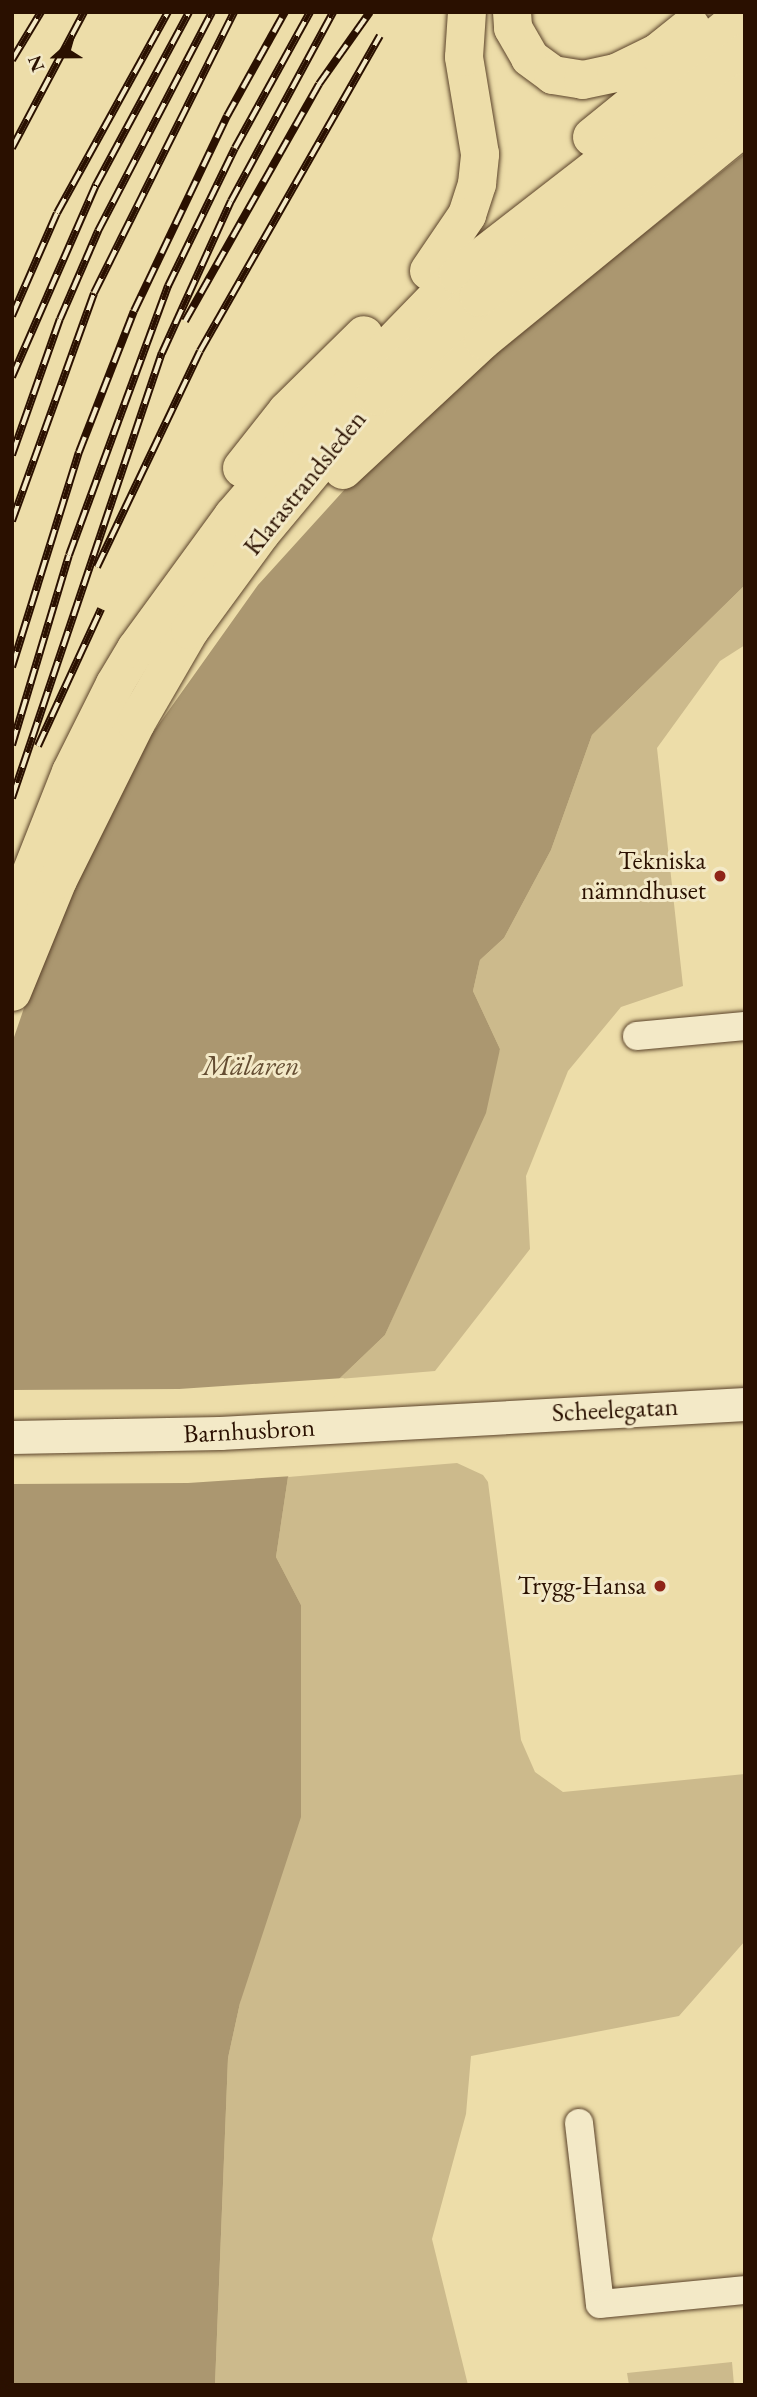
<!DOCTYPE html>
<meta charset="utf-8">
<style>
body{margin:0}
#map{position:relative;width:757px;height:2397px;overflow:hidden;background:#eddda9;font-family:"EB Garamond",serif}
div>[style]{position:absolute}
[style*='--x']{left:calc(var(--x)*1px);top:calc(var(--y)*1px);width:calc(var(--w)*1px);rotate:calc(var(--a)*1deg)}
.green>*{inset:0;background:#ccba8c}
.water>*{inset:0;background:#ab9770}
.pier>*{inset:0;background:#eddda9}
.roads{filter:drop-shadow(0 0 2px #5b432a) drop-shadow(0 0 2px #5b432a)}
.minor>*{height:28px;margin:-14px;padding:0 14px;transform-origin:14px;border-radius:14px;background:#f3e9c7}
.tertiary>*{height:33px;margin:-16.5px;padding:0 16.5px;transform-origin:16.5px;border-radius:16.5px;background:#f3e9c7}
.trunk>*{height:38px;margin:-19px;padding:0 19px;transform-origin:19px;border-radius:19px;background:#eddda9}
.rail>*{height:8px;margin-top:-4px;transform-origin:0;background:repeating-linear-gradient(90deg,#f3e9c7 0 16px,#2a1000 0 32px);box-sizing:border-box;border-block:2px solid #2a1000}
.dots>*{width:19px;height:19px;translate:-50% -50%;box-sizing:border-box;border:4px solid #f3e9c7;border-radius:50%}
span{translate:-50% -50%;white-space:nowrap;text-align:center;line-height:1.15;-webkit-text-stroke:6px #f3e9c7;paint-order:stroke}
.street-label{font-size:26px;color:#2a1000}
.poi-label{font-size:26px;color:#2a1000}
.right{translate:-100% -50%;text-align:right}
.water-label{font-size:28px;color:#644d32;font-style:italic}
.frame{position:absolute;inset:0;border:14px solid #2a1000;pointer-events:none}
.north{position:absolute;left:21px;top:21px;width:70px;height:70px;-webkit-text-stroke:5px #f3e9c7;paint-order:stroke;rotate:249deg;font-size:19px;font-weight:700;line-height:28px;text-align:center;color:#2a1000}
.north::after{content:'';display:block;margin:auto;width:24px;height:32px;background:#2a1000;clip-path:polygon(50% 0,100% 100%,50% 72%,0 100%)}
</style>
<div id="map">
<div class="green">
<i style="clip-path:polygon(745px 585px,745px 645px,720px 661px,657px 748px,683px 986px,621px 1007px,568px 1071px,526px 1176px,530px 1249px,435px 1371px,339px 1379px,385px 1335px,445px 1198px,500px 1049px,473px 991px,480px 960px,504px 938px,551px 850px,592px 735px)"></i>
<i style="clip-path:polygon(457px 1463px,483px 1475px,488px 1482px,521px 1740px,535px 1772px,563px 1792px,745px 1774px,745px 1941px,679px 2016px,471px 2056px,466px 2114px,432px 2239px,468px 2385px,215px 2385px,228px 2058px,240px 2003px,301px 1605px,276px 1557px,288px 1477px)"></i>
<i style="clip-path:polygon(732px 2362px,734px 2385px,629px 2385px,627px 2373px)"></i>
</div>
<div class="water">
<i style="clip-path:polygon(745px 153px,745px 585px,592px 735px,551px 850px,504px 938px,480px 960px,473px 991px,500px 1049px,486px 1113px,385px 1335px,339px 1379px,288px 1477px,276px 1557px,301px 1605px,301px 1817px,240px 2003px,228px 2058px,215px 2385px,12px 2385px,12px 1043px,45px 947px,152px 734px,258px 585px,346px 488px,467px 374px)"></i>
</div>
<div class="pier">
<i style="clip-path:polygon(344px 1378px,293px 1476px,188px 1483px,12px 1484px,12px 1390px,179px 1389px)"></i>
</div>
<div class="roads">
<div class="minor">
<i style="--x:637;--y:1036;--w:108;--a:-5.3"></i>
<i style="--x:579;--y:2123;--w:182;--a:83.4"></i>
<i style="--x:600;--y:2304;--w:146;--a:-5.5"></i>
</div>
<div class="tertiary">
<i style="--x:12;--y:1437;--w:208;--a:-1.1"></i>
<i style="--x:220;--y:1433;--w:526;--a:-3.16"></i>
</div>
<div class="trunk">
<i style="--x:512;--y:12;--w:16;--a:86"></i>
<i style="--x:513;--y:28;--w:34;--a:60"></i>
<i style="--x:530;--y:58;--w:29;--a:36"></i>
<i style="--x:553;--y:75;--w:30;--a:9"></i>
<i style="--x:583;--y:80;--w:34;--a:-12"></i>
<i style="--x:616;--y:73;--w:46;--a:-26"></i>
<i style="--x:657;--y:53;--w:43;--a:-38.5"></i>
<i style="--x:592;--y:137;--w:197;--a:-39"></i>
<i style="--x:429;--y:271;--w:68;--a:-55.8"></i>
<i style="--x:467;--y:215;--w:33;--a:-72"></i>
<i style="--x:477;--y:184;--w:30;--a:-84"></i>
<i style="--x:480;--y:154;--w:98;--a:-99.4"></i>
<i style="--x:464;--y:57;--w:45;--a:-86.2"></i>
<i style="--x:242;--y:468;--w:73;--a:-51.7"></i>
<i style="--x:287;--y:411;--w:108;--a:-44.6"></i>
<i style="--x:343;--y:470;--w:191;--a:-42.9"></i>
<i style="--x:483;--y:340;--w:338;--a:-39.2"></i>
<i style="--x:12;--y:921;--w:160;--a:-68.4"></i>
<i style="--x:71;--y:772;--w:98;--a:-63.4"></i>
<i style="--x:115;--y:684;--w:41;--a:-59"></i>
<i style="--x:136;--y:649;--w:165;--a:-53.9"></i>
<i style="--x:233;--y:516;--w:106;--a:-49.2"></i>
<i style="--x:302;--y:436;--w:224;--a:-45.9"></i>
<i style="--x:458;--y:275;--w:363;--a:-37.8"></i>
<i style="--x:12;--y:992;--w:121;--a:-67.7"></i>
<i style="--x:58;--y:880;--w:175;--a:-63.6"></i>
<i style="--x:136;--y:723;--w:108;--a:-59.9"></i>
<i style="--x:190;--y:630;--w:120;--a:-53.8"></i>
<i style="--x:261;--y:533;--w:178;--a:-50.2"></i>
<i style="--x:375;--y:396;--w:144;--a:-43.6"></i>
<i style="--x:479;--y:297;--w:336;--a:-37.6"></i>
</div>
</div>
<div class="rail">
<i style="--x:12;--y:60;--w:56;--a:-58.9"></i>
<i style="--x:12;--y:148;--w:154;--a:-62.1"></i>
<i style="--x:12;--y:316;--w:112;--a:-66.4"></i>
<i style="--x:57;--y:213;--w:230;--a:-61.1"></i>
<i style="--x:185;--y:321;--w:272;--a:-60.5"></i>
<i style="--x:319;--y:84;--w:88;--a:-54.7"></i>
<i style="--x:12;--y:377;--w:210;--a:-66.4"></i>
<i style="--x:96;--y:185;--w:196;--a:-61.7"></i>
<i style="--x:12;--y:455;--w:144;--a:-70.6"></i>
<i style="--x:60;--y:319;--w:96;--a:-66.6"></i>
<i style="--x:98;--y:231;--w:247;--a:-62.5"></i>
<i style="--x:12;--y:521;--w:242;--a:-70.2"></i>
<i style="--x:94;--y:293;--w:314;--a:-63.5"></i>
<i style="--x:97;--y:567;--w:239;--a:-64.5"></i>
<i style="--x:200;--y:351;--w:363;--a:-60.3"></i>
<i style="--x:12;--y:667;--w:225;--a:-72.7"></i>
<i style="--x:79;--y:452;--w:151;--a:-68.7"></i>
<i style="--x:134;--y:311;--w:216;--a:-64.5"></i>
<i style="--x:227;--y:116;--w:119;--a:-60.9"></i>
<i style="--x:12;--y:745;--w:198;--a:-73.3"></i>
<i style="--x:69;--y:555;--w:287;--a:-69.8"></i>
<i style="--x:168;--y:286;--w:153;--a:-64.1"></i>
<i style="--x:235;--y:148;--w:155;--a:-61.1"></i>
<i style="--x:38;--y:746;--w:151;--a:-65.3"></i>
<i style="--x:12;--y:798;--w:470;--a:-71.4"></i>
<i style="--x:162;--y:353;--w:167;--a:-65.6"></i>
<i style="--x:231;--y:201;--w:215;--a:-61.6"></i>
</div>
<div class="dots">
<i style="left:720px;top:876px;background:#8f2418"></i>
<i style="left:660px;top:1586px;background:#8f2418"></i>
</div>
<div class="street-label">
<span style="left:305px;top:483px;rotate:-51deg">Klarastrandsleden</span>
<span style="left:615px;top:1410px;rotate:-3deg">Scheelegatan</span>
<span style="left:249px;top:1431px;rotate:-3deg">Barnhusbron</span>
</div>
<div class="poi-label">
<span class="right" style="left:706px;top:876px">Tekniska<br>nämndhuset</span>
<span class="right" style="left:646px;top:1586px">Trygg-Hansa</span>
</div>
<div class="water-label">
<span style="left:251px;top:1065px">Mälaren</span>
</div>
<div class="frame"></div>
<div class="north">N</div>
</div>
